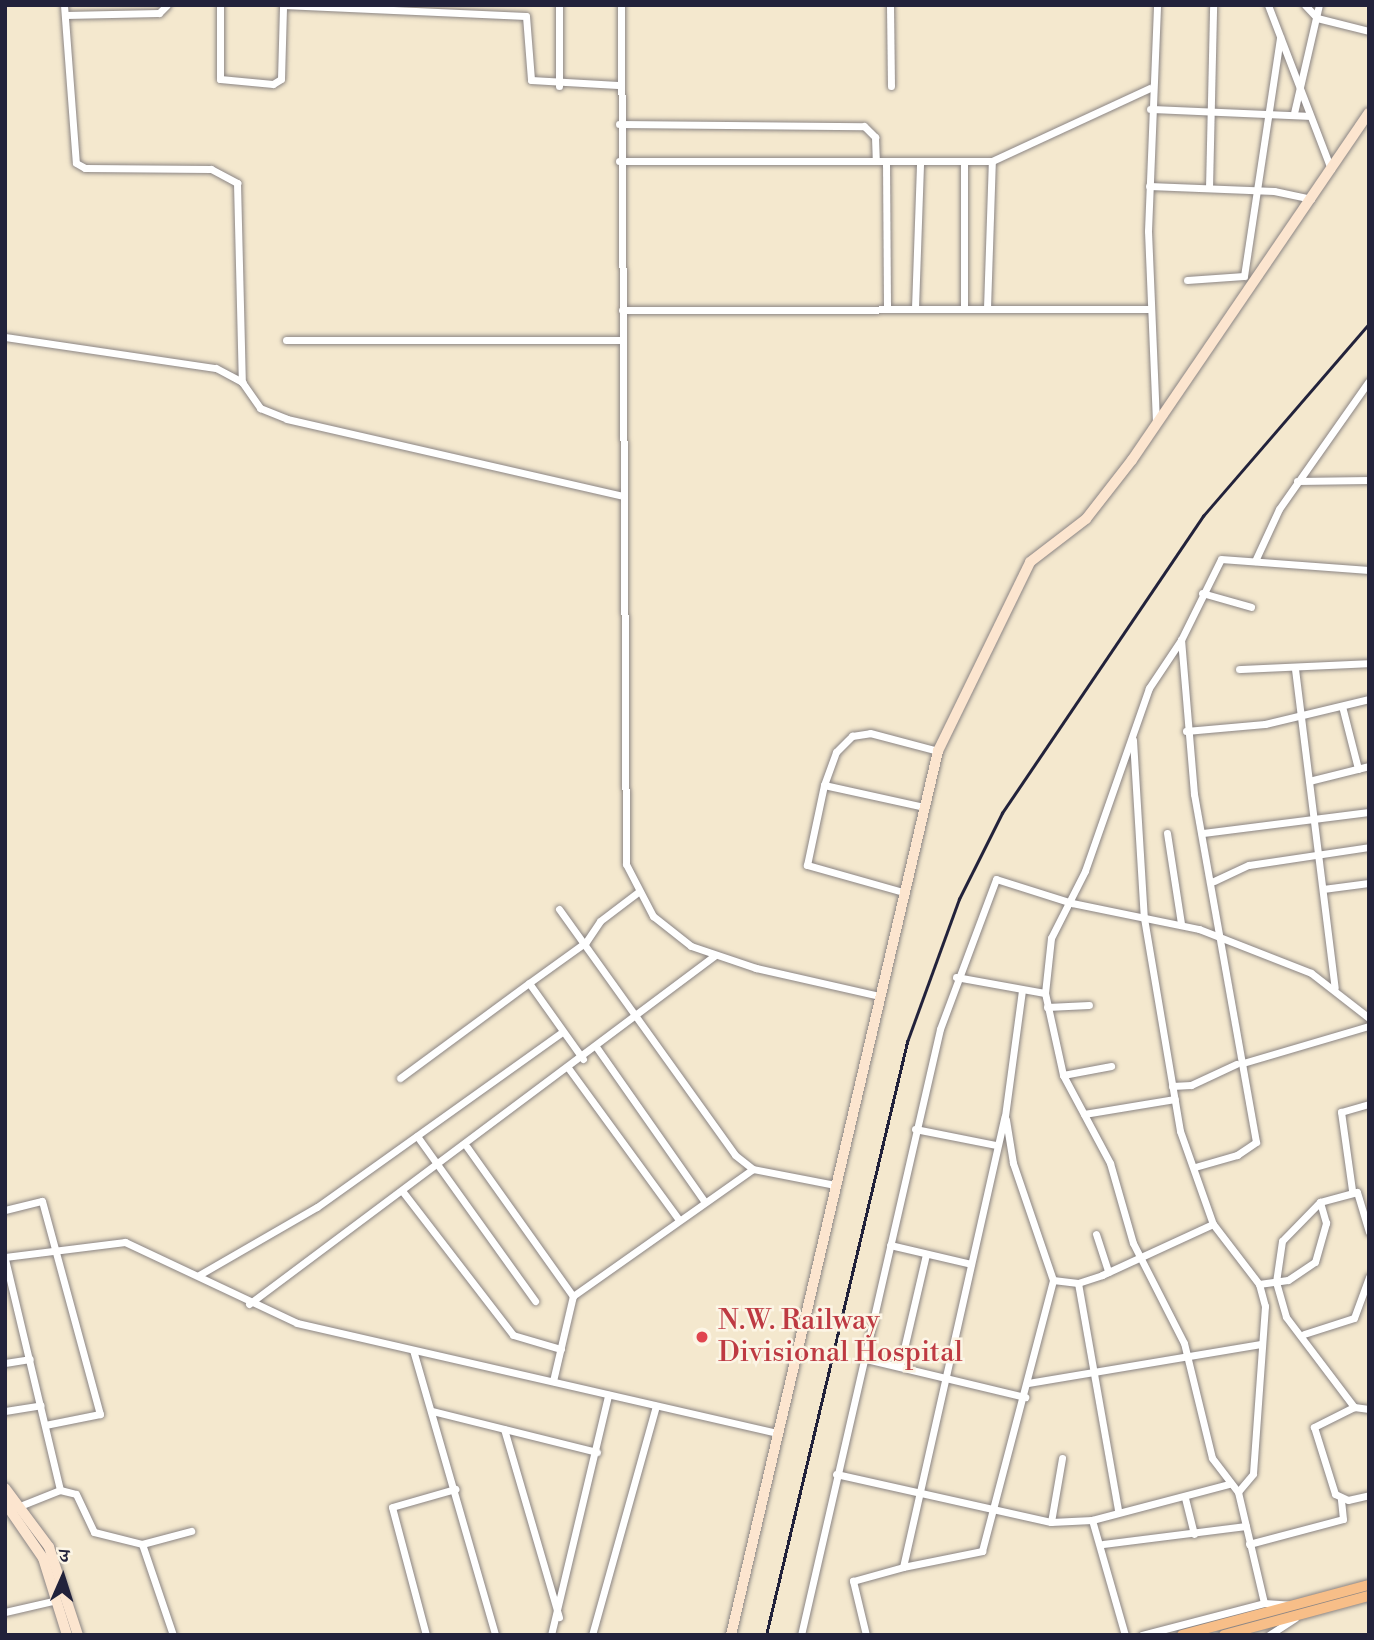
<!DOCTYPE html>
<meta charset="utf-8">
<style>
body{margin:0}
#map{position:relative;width:1374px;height:1640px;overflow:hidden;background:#f4e8ce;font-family:"Libre Bodoni","Noto Serif Devanagari",serif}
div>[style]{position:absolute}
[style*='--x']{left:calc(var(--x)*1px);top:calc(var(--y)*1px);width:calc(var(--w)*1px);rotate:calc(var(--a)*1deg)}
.roads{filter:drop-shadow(0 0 2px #8b8584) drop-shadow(0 0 2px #8b8584)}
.street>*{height:7px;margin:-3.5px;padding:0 3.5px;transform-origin:3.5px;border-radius:3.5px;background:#fff}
.secondary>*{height:10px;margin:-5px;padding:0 5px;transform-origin:5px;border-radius:5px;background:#fce5cf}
.primary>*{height:10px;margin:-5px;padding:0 5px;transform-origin:5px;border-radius:5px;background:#f7be88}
.rail>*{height:2.5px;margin:-1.25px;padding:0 1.25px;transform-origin:1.25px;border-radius:1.25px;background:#22223b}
.dots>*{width:19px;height:19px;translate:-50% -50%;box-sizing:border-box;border:4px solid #fcf5e5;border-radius:50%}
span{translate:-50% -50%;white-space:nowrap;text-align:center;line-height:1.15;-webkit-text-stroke:5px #fcf5e5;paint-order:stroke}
.health-label{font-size:28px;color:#be3a42}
.left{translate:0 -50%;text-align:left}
.frame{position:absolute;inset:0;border:7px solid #22223b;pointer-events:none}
.north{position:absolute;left:28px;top:1542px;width:70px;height:70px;-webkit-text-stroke:5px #fcf5e5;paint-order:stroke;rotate:3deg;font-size:19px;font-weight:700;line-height:28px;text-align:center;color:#22223b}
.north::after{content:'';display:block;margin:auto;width:24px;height:32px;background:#22223b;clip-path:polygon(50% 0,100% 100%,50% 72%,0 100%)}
</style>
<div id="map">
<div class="roads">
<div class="street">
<i style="--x:64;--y:5;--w:158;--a:85.7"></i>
<i style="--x:76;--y:163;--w:10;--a:29"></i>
<i style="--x:85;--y:168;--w:126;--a:0.5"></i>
<i style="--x:211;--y:169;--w:30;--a:28"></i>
<i style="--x:237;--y:183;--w:199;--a:88.6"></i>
<i style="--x:220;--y:5;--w:74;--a:90"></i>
<i style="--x:220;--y:79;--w:53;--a:5.4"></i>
<i style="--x:273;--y:84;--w:9;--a:-32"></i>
<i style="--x:281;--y:79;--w:73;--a:-88.4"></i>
<i style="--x:283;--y:5;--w:243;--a:2.6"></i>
<i style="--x:526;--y:16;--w:64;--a:85.5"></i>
<i style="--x:531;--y:80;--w:87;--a:3.3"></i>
<i style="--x:559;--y:5;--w:81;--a:90"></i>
<i style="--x:621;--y:5;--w:859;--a:89.67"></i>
<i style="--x:626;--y:864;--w:59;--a:62.6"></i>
<i style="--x:653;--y:916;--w:48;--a:38.3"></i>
<i style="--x:691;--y:946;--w:69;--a:18.7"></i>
<i style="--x:756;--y:968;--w:126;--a:12.8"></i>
<i style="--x:890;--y:5;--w:81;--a:89.3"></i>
<i style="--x:1268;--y:5;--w:176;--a:69"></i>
<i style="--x:1305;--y:5;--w:18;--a:47"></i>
<i style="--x:1317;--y:18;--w:54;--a:14"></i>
<i style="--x:65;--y:15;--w:94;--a:-1.2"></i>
<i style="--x:159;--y:13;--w:11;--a:-45"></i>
<i style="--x:1150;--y:109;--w:158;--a:2.5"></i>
<i style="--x:1294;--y:113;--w:111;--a:-77"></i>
<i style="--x:619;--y:124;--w:245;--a:0.5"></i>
<i style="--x:864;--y:126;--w:16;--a:45"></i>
<i style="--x:875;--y:137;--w:24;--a:88"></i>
<i style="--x:619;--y:161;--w:373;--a:0"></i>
<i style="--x:992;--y:161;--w:174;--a:-24.8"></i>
<i style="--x:886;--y:162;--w:146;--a:89.6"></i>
<i style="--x:964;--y:164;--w:144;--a:90"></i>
<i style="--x:1149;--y:186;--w:125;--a:2.3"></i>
<i style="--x:1274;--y:191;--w:38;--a:12"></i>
<i style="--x:1209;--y:188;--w:183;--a:-88.7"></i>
<i style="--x:1187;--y:280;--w:57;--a:-4"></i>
<i style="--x:1244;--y:276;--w:241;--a:-81.4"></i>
<i style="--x:915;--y:308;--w:145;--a:-88"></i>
<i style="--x:987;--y:308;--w:147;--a:-88.1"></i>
<i style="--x:622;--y:310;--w:527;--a:-0.11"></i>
<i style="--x:5;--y:337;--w:213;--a:8.4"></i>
<i style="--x:216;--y:368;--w:30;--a:28"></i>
<i style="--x:242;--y:382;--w:32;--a:55"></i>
<i style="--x:260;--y:408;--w:29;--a:22"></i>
<i style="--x:287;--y:419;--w:342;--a:12.9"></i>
<i style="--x:286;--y:340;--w:336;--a:0"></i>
<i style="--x:1156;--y:422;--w:191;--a:-92.4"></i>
<i style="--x:1148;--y:231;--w:226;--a:-87.7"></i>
<i style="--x:1297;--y:481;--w:72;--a:-0.8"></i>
<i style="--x:1255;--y:561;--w:57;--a:-65.2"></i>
<i style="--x:1279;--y:509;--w:156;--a:-54.9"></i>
<i style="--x:1202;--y:593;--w:51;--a:15.9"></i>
<i style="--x:1181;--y:640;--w:58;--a:123.7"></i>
<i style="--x:1149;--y:688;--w:194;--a:109.3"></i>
<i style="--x:1085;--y:871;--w:75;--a:116.9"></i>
<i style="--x:1051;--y:938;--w:55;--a:96.2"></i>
<i style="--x:1045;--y:993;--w:84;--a:77.6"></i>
<i style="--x:1063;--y:1075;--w:100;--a:61.9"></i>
<i style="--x:1110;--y:1163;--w:83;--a:74"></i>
<i style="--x:1133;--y:1243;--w:112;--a:63"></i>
<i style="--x:1184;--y:1343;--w:118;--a:76.3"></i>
<i style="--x:1212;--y:1458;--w:43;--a:52.6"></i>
<i style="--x:1239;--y:669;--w:130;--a:-2.6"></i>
<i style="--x:1295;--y:669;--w:321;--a:82.9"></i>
<i style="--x:1342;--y:706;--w:65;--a:75.7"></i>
<i style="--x:1186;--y:731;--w:79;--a:-5.1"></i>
<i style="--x:1265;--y:724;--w:107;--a:-13.5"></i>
<i style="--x:1133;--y:740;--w:178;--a:86.5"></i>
<i style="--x:1144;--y:918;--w:216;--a:80.4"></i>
<i style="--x:1180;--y:1131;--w:99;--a:70.5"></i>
<i style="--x:1213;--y:1224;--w:76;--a:52.5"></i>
<i style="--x:1259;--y:1284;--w:23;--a:75"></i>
<i style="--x:1265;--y:1306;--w:168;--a:94.1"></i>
<i style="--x:1253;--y:1474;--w:23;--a:130"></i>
<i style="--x:1238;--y:1492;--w:114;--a:76.8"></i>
<i style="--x:1309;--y:781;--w:62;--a:-14"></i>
<i style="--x:824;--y:785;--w:102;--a:12.4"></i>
<i style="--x:1167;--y:833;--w:91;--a:81.2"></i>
<i style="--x:1203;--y:833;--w:167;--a:-7.2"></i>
<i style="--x:1214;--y:881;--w:38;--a:-25"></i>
<i style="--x:1249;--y:865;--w:121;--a:-8.5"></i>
<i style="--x:1323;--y:889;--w:46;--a:-7.4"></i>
<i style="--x:903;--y:892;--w:100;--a:-164.3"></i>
<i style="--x:807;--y:865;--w:82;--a:-78"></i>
<i style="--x:824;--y:785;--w:35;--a:-70"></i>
<i style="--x:836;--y:752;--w:23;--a:-45"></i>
<i style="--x:852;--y:736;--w:18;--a:-9"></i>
<i style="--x:870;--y:733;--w:70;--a:14.8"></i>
<i style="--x:559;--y:909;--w:302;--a:54.4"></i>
<i style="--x:735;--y:1155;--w:23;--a:38"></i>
<i style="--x:753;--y:1169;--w:84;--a:11"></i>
<i style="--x:956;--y:977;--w:90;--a:10.2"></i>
<i style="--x:1047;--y:1007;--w:42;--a:-2.7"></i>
<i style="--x:597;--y:1048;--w:188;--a:55"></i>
<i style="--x:583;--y:1059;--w:93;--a:-125.4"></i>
<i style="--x:529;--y:983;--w:70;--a:-35.7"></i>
<i style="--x:586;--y:942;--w:25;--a:-56"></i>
<i style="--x:600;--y:921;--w:48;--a:-37.3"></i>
<i style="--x:1243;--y:1063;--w:131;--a:-16.4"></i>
<i style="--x:569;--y:1069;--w:187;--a:53.9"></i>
<i style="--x:1063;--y:1075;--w:49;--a:-10.6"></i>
<i style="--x:400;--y:1078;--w:160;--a:-36.4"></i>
<i style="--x:1172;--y:1086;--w:19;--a:-3"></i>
<i style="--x:1191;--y:1085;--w:50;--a:-25"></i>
<i style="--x:1084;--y:1114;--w:92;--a:-9.4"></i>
<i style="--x:915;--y:1129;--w:83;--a:11.2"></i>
<i style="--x:417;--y:1136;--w:203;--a:54.4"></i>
<i style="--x:467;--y:1147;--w:183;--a:54.6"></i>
<i style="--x:573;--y:1296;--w:220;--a:-35.2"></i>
<i style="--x:1195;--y:1167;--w:44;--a:-15.9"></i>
<i style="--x:1237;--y:1155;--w:23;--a:-34"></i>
<i style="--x:1256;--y:1142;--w:353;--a:-100.1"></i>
<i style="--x:1194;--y:794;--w:155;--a:-94.8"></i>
<i style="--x:1181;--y:640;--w:90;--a:-63.7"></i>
<i style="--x:1221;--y:559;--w:148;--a:4.3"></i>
<i style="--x:1352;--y:1190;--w:79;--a:-98"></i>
<i style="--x:1341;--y:1112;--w:29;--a:-16"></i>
<i style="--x:403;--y:1192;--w:180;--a:52.4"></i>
<i style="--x:513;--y:1335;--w:50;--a:16.3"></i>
<i style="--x:5;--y:1210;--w:38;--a:-14"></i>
<i style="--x:42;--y:1201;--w:221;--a:74.8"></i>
<i style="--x:100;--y:1414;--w:56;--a:168.7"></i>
<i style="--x:1369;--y:1232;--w:42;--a:-106.7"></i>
<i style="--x:1357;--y:1192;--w:38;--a:165"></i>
<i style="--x:1320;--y:1202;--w:54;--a:134.3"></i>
<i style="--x:1282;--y:1241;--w:41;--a:98.3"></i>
<i style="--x:1276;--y:1282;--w:36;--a:74"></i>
<i style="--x:1286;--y:1317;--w:113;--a:52.9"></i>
<i style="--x:1354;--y:1407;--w:15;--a:8"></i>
<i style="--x:1096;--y:1234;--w:40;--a:72"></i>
<i style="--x:890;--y:1245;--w:83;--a:13.2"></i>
<i style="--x:5;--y:1257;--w:121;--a:-7.1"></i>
<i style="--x:125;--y:1242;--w:190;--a:25.2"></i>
<i style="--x:297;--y:1323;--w:492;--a:12.9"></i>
<i style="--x:5;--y:1259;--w:237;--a:76.6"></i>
<i style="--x:60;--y:1490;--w:48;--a:158.2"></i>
<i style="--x:199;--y:1275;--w:136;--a:-30"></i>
<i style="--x:317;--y:1207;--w:301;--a:-35.5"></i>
<i style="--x:1053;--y:1280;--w:25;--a:7"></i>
<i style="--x:1078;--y:1283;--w:25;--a:-18"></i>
<i style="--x:1102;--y:1275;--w:122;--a:-24.7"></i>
<i style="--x:1078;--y:1283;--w:231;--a:80"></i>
<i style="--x:1259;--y:1284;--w:29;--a:-8"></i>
<i style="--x:1288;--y:1280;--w:32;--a:-34"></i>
<i style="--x:1315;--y:1262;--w:41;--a:-74.2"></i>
<i style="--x:1326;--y:1223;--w:22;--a:-106"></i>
<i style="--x:249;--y:1304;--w:581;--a:-36.81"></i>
<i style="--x:1304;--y:1334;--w:52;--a:-17.7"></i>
<i style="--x:1354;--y:1318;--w:44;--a:-69.9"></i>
<i style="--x:413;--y:1350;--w:297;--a:73.9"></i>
<i style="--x:862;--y:1358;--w:168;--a:13.5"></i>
<i style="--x:5;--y:1363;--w:25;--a:-9"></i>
<i style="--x:900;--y:1366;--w:115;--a:-76.9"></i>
<i style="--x:553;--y:1381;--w:87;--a:-76.8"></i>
<i style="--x:1028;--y:1383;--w:236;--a:-9.5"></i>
<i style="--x:1354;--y:1407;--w:45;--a:153.4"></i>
<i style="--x:1314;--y:1427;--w:70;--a:72.6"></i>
<i style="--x:1335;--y:1494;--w:14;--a:25"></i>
<i style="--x:1348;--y:1500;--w:22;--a:-13"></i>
<i style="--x:5;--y:1411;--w:36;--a:-9"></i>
<i style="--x:432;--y:1411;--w:170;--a:14"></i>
<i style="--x:504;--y:1429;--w:196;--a:73.7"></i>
<i style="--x:836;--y:1474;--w:220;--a:12.6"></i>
<i style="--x:1051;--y:1522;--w:41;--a:-2.8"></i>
<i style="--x:1092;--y:1520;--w:120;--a:74"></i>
<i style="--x:60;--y:1490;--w:16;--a:14"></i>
<i style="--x:76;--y:1494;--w:42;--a:64.7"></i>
<i style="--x:94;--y:1532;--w:49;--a:14"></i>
<i style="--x:142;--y:1544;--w:51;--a:-14.9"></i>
<i style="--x:1185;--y:1498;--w:37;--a:76"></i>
<i style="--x:1092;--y:1520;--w:142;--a:-14.7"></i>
<i style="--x:1051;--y:1522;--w:65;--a:-80.2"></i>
<i style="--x:142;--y:1544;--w:96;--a:71.2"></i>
<i style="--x:1103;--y:1544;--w:144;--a:-7.2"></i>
<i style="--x:1249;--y:1544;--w:97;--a:-14.9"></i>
<i style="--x:1343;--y:1519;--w:20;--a:-96"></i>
<i style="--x:903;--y:1567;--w:81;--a:-11.4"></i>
<i style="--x:982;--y:1551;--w:280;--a:-75.3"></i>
<i style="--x:1053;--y:1280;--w:124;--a:-108.9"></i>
<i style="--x:1013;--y:1163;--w:44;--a:-99.2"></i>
<i style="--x:5;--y:1612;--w:53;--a:-13"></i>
<i style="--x:426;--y:1635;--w:132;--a:-104.9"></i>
<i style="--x:392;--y:1507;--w:66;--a:-15.9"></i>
<i style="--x:551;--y:1635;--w:247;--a:-76.6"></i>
<i style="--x:592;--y:1635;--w:238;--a:-74.4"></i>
<i style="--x:801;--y:1635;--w:622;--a:-77.08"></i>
<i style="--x:940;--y:1029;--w:160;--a:-69.5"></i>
<i style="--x:996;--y:879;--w:80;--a:17.5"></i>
<i style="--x:1072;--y:903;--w:130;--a:11.6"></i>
<i style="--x:1199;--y:929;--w:120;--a:21.4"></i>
<i style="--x:1311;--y:973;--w:73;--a:37.8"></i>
<i style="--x:866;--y:1635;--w:56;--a:-103.5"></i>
<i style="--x:853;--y:1581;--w:52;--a:-15.6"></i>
<i style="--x:903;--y:1567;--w:462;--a:-77.3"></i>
<i style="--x:1005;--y:1116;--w:127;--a:-82.3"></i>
<i style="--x:1142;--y:1635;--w:126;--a:-14.7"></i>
<i style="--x:1264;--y:1603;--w:30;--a:4"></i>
<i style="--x:1269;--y:1635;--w:31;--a:-33"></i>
</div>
<div class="secondary">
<i style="--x:5;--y:1488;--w:74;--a:53.3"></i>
<i style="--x:49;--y:1547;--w:93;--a:71.8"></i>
<i style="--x:5;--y:1503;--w:67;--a:55.4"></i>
<i style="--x:43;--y:1558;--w:81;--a:72.7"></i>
<i style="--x:731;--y:1635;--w:908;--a:-76.82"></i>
<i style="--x:938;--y:751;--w:210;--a:-64"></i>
<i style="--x:1030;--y:562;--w:71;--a:-37.5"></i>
<i style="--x:1086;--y:519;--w:75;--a:-52.1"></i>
<i style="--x:1132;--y:460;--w:420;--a:-55.7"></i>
</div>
<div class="primary">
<i style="--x:1182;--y:1635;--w:194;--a:-15"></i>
<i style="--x:1224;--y:1635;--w:150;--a:-15.1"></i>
</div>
</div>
<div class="rail">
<i style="--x:766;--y:1635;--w:610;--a:-76.62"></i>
<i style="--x:907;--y:1042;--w:152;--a:-70"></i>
<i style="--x:959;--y:899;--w:96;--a:-63.4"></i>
<i style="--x:1002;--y:813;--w:359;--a:-55.9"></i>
<i style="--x:1203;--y:516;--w:254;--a:-49.2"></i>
</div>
<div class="dots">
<i style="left:702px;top:1337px;background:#e0444e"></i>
</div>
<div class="health-label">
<span class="left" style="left:718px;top:1337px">N.W. Railway<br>Divisional Hospital</span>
</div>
<div class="frame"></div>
<div class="north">उ</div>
</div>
